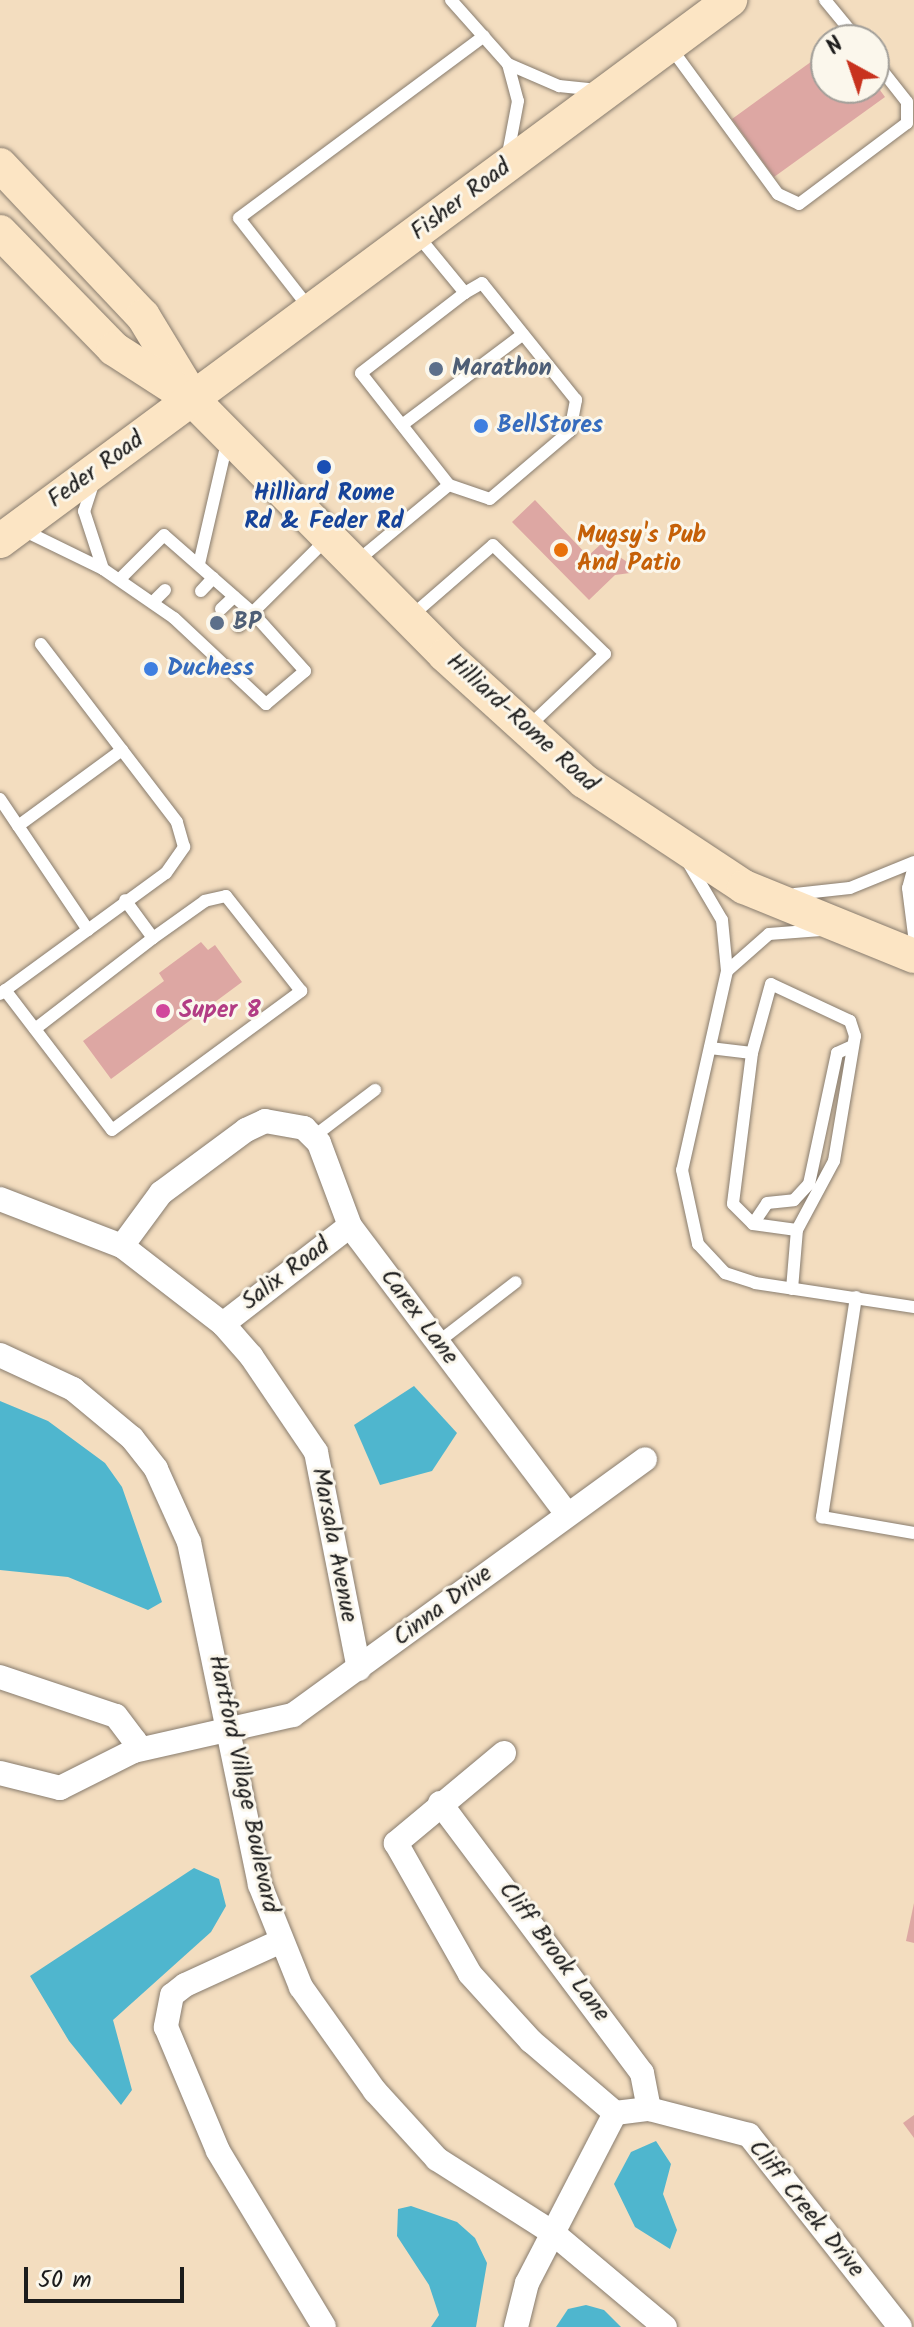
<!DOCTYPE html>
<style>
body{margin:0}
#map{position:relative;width:914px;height:2327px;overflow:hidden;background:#f3ddbf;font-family:Kalam,sans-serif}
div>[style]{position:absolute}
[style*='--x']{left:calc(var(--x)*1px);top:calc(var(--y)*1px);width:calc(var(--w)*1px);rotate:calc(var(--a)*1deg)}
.water>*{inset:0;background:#4fb6ce}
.building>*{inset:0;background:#dda7a3}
.roads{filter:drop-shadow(0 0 2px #887c6e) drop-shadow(0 0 2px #887c6e)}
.service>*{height:12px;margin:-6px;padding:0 6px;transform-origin:6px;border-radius:6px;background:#fff}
.minor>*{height:24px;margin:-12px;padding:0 12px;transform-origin:12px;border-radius:12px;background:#fff}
.secondary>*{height:34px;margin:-17px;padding:0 17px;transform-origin:17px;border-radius:17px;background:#fce5c4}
.dots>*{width:22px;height:22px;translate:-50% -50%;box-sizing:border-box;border:4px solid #fbf7ec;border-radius:50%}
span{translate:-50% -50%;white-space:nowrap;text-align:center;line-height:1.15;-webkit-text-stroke:6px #fbf7ec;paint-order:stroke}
.street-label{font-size:24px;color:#1c1c1c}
.service-label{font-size:24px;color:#4e5e75;font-weight:700}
.left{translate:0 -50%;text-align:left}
.shop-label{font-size:24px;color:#366cbe;font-weight:700}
.transit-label{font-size:24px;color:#164399;font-weight:700}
.food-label{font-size:24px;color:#c56008;font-weight:700}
.hotel-label{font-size:24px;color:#b23c85;font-weight:700}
.north{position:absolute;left:810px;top:24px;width:80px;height:80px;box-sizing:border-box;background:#fbf7ec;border:2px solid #a29f99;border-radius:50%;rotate:320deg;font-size:22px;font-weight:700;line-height:32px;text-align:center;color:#1c1c1c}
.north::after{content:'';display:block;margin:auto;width:28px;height:36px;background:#c8321e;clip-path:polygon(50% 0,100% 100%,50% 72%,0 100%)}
.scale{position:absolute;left:24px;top:2267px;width:160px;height:36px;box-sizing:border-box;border:4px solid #1c1c1c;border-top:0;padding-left:10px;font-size:24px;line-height:28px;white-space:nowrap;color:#1c1c1c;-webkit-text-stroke:6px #fbf7ec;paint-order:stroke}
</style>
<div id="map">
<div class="water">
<i style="clip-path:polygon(414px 1386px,457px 1433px,432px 1471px,380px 1485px,354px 1425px)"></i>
<i style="clip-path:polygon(0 1401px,48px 1421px,105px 1463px,122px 1487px,162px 1602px,148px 1610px,68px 1577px,0 1570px)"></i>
<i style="clip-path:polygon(194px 1868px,219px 1879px,226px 1906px,211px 1932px,113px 2020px,132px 2090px,121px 2105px,69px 2041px,30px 1976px)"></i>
<i style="clip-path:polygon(656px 2141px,671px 2164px,663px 2194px,677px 2230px,670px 2249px,635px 2227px,614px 2184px,631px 2152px)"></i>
<i style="clip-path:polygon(411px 2206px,457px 2222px,475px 2238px,487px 2263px,476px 2327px,431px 2327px,439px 2315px,429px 2285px,397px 2236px,398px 2209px)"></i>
<i style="clip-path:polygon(586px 2305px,604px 2310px,621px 2327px,556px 2327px,568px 2309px)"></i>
</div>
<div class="building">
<i style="clip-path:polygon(826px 51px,826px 88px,874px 88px,874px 82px,885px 97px,774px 177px,732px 119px)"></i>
<i style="clip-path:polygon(535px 500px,588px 556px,601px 544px,630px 564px,630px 573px,615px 575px,589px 600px,512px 522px)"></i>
<i style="clip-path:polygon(201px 942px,208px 950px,215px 945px,242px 982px,111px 1079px,83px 1041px,164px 981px,159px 973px)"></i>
<i style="clip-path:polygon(914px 1903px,914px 1943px,906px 1941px)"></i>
<i style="clip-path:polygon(914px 2115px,914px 2138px,903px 2123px)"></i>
</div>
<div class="roads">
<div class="service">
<i style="--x:451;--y:0;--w:86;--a:48.3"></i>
<i style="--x:508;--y:64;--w:56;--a:23.3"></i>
<i style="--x:559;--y:86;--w:39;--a:6"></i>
<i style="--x:825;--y:0;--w:52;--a:50.5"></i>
<i style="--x:671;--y:48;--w:181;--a:53.8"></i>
<i style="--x:778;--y:194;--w:23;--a:25"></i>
<i style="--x:799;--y:204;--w:135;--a:-36.9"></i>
<i style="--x:907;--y:123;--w:21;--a:-90"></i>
<i style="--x:907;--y:102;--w:53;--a:-128.2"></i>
<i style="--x:508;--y:64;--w:38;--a:75"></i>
<i style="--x:518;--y:101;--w:54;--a:100.7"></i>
<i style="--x:310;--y:309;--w:115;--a:-128"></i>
<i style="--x:239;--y:218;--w:305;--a:-36.6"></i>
<i style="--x:402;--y:425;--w:151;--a:-36.9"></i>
<i style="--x:94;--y:481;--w:32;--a:108"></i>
<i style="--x:84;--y:511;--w:61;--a:71.9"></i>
<i style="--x:449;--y:485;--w:43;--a:18.9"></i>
<i style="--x:490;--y:499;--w:105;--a:-40.4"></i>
<i style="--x:570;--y:431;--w:32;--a:-79"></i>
<i style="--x:576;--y:400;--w:150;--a:-128.8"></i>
<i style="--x:482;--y:283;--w:20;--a:150"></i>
<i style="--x:21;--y:529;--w:91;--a:26"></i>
<i style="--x:103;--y:569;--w:86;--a:34.6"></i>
<i style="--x:174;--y:618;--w:126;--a:43.1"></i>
<i style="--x:266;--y:704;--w:51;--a:-40.2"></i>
<i style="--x:305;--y:671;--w:78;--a:-131.9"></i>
<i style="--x:253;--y:613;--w:118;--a:-138.8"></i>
<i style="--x:164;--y:535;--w:62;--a:135"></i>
<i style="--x:357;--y:561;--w:119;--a:-39.6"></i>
<i style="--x:449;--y:485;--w:142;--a:-128.2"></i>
<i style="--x:361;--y:373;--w:131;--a:-37.6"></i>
<i style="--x:465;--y:293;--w:74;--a:-129.5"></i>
<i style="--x:199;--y:564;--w:124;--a:-77"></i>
<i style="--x:201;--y:591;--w:18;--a:-47"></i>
<i style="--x:153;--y:602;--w:17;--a:-45"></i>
<i style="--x:221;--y:609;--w:18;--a:-43"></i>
<i style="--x:409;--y:618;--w:111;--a:-41"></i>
<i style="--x:493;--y:545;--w:156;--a:44.2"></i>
<i style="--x:605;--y:654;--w:106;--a:136.5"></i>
<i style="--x:239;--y:626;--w:124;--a:-44.7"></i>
<i style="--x:0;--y:799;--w:158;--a:56.1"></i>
<i style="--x:18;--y:826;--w:129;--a:-36.2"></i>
<i style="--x:689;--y:864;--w:65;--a:59.5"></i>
<i style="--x:722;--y:920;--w:51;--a:84.4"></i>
<i style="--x:727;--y:971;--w:204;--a:102.7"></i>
<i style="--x:682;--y:1170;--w:76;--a:77.8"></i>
<i style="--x:698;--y:1244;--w:40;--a:47"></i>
<i style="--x:725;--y:1273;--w:32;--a:18"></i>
<i style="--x:755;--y:1283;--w:161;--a:8.6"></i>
<i style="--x:914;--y:866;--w:23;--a:105"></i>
<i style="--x:908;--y:888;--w:47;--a:82.7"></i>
<i style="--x:795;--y:894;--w:55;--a:-6.2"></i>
<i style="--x:850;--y:888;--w:69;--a:-22.1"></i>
<i style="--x:727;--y:971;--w:56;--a:-41.4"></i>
<i style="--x:769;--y:934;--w:52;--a:-4.4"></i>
<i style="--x:5;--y:990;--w:176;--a:52.6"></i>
<i style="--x:112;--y:1130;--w:235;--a:-36.3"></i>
<i style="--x:301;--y:991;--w:121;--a:-128.3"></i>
<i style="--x:226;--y:896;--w:22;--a:167"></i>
<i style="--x:205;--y:901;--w:64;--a:144.6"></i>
<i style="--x:153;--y:938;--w:47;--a:-126.4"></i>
<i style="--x:0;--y:994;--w:205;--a:-36.1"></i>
<i style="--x:166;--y:873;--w:32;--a:-55"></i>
<i style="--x:184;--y:847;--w:26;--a:-106"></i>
<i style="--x:177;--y:822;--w:224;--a:-127.4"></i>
<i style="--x:35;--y:1029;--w:149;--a:-37.6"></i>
<i style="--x:710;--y:1048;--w:42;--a:6.8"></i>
<i style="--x:313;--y:1137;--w:78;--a:-37.2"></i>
<i style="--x:753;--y:1224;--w:25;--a:-56"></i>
<i style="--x:767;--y:1203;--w:27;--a:-6"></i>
<i style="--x:794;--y:1200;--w:22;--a:-47"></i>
<i style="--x:809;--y:1184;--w:134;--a:-77.9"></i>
<i style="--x:837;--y:1053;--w:17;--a:-24"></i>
<i style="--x:792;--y:1289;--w:59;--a:-85.2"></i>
<i style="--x:797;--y:1230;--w:78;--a:-61.8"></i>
<i style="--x:834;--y:1161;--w:127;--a:-80.5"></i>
<i style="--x:855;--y:1036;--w:16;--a:-108"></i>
<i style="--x:850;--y:1021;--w:87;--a:-154.9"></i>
<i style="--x:771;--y:984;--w:72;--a:105.4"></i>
<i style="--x:752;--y:1053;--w:152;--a:97.2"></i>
<i style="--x:733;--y:1204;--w:28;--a:45"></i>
<i style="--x:753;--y:1224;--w:44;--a:7.8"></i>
<i style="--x:856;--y:1297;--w:223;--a:98.8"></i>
<i style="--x:822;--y:1517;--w:93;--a:9.9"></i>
<i style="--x:438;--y:1342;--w:98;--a:-37.6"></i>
</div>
<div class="minor">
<i style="--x:0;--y:1199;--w:131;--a:21.1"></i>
<i style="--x:122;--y:1246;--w:128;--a:37.7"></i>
<i style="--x:223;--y:1324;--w:43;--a:48.8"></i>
<i style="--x:251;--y:1356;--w:116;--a:55.9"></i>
<i style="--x:316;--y:1452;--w:221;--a:78.8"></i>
<i style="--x:122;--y:1246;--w:66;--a:-53.7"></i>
<i style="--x:161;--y:1193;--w:106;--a:-36.5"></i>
<i style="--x:246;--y:1130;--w:21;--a:-25"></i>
<i style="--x:265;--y:1121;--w:40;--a:10"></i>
<i style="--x:304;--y:1128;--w:21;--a:45"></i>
<i style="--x:319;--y:1143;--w:89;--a:69.5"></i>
<i style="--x:350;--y:1226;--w:359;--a:53"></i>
<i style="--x:223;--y:1324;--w:160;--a:-37.7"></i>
<i style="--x:0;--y:1355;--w:81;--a:25"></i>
<i style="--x:73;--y:1389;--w:77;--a:39.7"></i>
<i style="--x:132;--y:1438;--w:39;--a:52"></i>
<i style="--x:156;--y:1469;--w:80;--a:65.7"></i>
<i style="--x:189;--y:1542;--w:350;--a:78.3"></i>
<i style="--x:260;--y:1885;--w:110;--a:68.1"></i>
<i style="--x:301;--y:1987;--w:128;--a:54.6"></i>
<i style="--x:375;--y:2091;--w:92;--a:47.6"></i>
<i style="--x:437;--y:2159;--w:138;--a:32.5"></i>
<i style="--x:553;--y:2233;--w:146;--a:40"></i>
<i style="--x:0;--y:1677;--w:122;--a:18.6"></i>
<i style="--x:116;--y:1716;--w:31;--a:53"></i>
<i style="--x:135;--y:1741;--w:10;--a:96"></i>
<i style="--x:504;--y:1753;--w:141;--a:140.2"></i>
<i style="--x:396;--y:1843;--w:150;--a:60.5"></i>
<i style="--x:470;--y:1974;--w:91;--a:47.7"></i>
<i style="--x:531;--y:2041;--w:111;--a:40.6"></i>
<i style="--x:615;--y:2113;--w:34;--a:-7"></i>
<i style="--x:649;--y:2109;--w:103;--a:14.6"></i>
<i style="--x:749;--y:2135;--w:244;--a:51.8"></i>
<i style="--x:0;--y:1773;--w:62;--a:14"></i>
<i style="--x:60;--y:1788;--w:83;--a:-26.6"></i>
<i style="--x:134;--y:1751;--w:163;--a:-12.8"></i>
<i style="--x:293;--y:1715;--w:435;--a:-36"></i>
<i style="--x:440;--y:1803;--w:337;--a:53.2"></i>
<i style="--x:642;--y:2073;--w:37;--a:79"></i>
<i style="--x:279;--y:1942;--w:103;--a:155.4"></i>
<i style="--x:185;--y:1985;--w:16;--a:142"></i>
<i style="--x:172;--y:1995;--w:33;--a:101"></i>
<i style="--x:166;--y:2027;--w:134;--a:67.2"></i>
<i style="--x:218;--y:2151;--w:205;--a:58.9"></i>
<i style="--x:516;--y:2327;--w:45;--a:-76"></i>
<i style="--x:527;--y:2283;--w:191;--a:-62.6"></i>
</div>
<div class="secondary">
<i style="--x:0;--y:165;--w:208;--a:46.6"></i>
<i style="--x:143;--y:316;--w:89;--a:58.8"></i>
<i style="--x:0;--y:232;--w:163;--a:45.7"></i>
<i style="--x:114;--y:349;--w:94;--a:32.8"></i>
<i style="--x:193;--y:400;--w:359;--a:45.3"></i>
<i style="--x:445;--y:655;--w:188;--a:42.2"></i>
<i style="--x:584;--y:781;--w:192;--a:33.5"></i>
<i style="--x:744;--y:887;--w:183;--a:22.1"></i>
<i style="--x:0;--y:541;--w:909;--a:-36.54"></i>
</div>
</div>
<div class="dots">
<i style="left:436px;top:369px;background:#5c6f8a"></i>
<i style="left:481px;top:426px;background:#3f7fe0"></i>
<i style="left:324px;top:467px;background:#1a4fb4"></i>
<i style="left:561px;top:550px;background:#e8710a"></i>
<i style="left:217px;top:623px;background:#5c6f8a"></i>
<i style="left:151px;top:669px;background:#3f7fe0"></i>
<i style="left:163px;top:1011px;background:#d1479c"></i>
</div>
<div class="street-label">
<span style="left:461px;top:200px;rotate:-37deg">Fisher Road</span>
<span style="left:96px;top:470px;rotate:-36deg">Feder Road</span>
<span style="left:522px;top:723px;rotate:42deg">Hilliard-Rome Road</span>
<span style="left:286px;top:1274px;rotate:-37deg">Salix Road</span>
<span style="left:419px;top:1317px;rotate:53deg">Carex Lane</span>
<span style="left:334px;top:1545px;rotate:79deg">Marsala Avenue</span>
<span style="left:443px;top:1606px;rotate:-37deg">Cinna Drive</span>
<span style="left:243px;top:1784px;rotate:78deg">Hartford Village Boulevard</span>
<span style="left:554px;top:1952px;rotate:53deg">Cliff Brook Lane</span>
<span style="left:806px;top:2209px;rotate:51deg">Cliff Creek Drive</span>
</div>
<div class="service-label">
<span class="left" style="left:452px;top:369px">Marathon</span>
<span class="left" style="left:233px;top:623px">BP</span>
</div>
<div class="shop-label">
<span class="left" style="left:497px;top:426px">BellStores</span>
<span class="left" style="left:167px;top:669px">Duchess</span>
</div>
<div class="transit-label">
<span style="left:324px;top:508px">Hilliard Rome<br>Rd &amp; Feder Rd</span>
</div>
<div class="food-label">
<span class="left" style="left:577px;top:550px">Mugsy's Pub<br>And Patio</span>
</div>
<div class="hotel-label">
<span class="left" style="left:179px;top:1011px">Super 8</span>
</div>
<div class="north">N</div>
<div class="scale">50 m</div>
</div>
